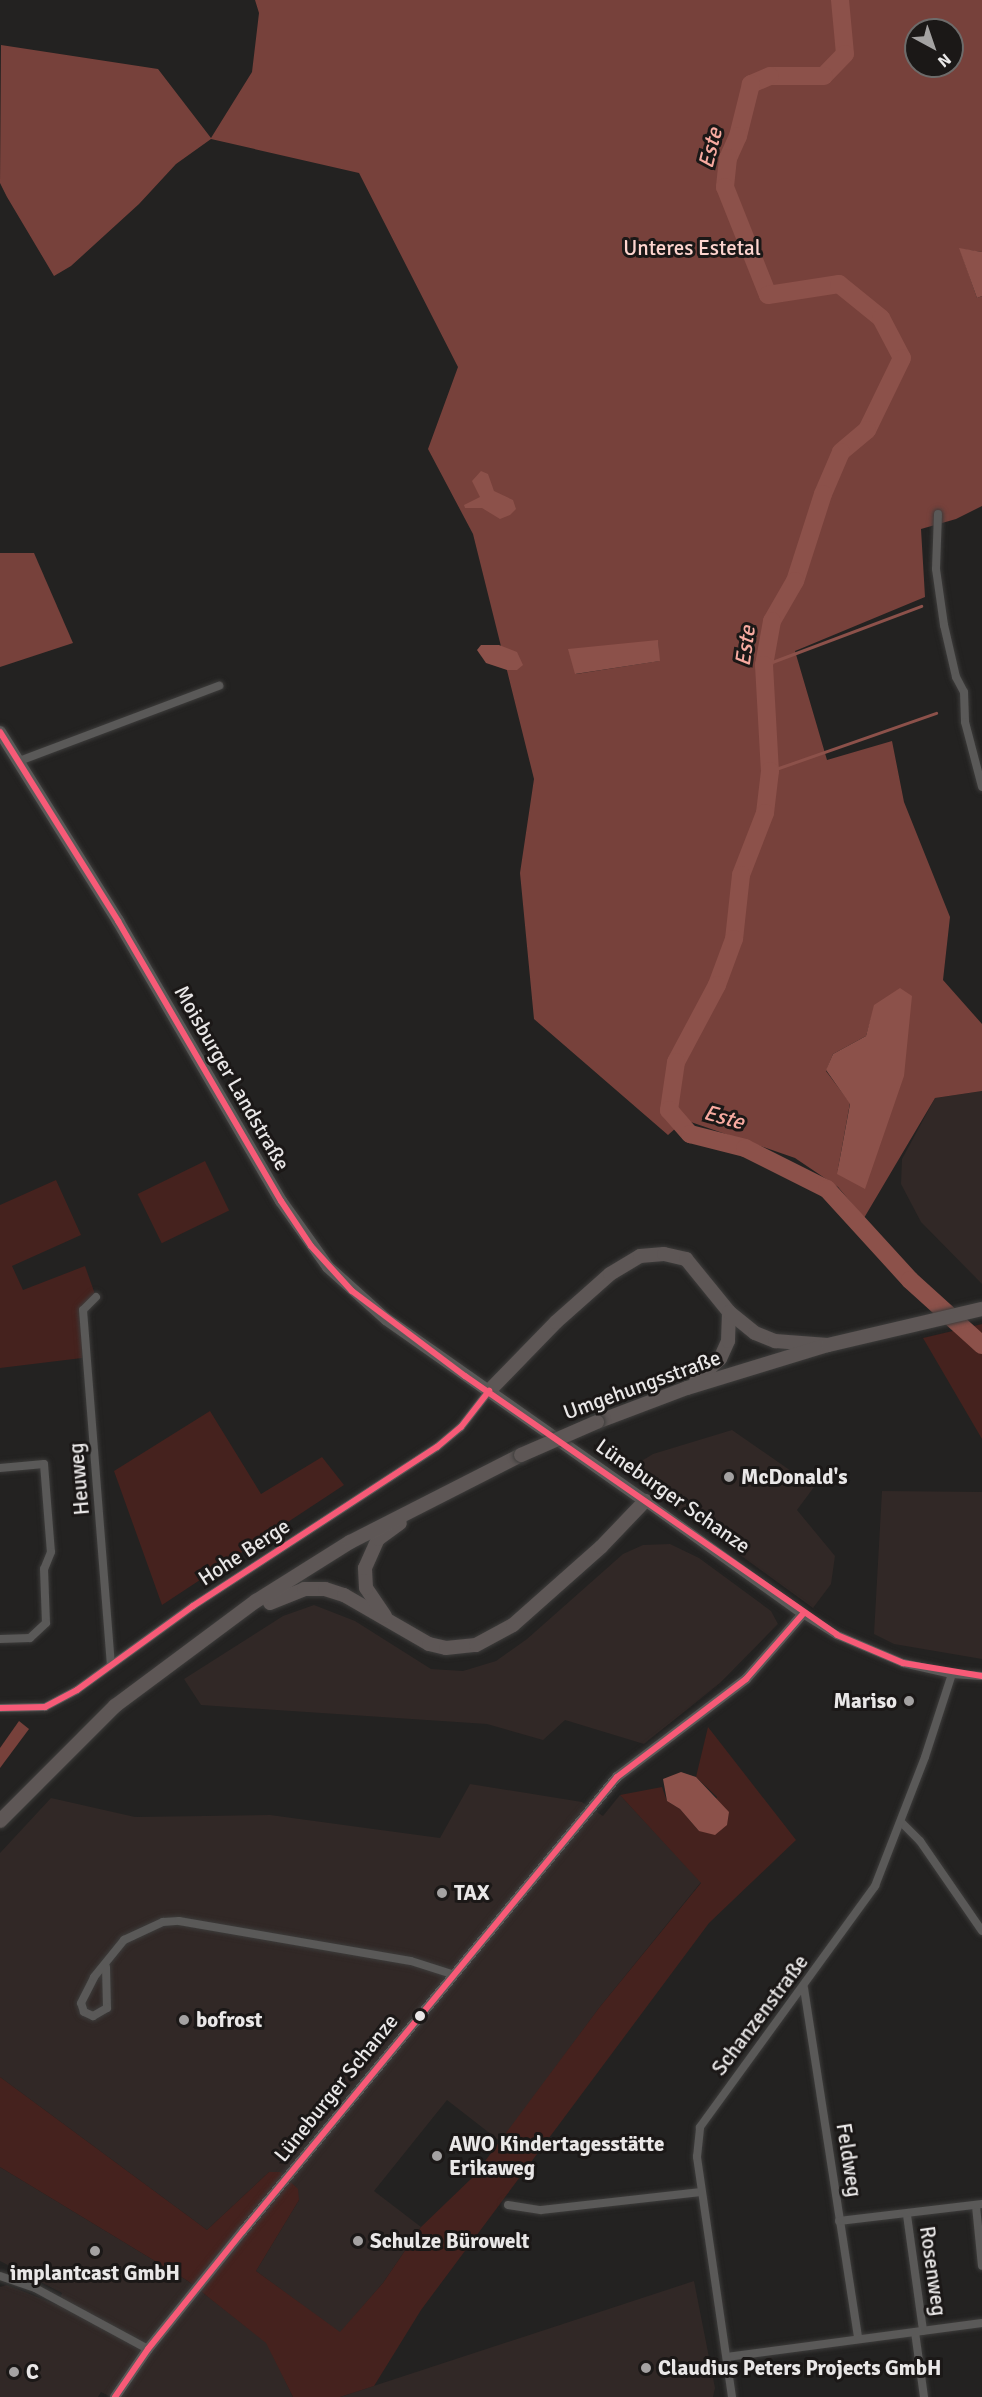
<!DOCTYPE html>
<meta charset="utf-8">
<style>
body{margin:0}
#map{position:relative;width:982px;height:2397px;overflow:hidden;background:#232221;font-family:Signika,sans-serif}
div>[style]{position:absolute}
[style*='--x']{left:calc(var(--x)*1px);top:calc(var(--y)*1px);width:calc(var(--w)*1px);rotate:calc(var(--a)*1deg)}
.built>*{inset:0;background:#312826}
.green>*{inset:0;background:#45221e;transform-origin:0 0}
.forest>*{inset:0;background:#77413b}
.water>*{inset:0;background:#8c514a}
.stream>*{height:3px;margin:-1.5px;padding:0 1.5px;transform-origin:1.5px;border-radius:1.5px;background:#8c514a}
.river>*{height:18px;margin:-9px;padding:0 9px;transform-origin:9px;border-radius:9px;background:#8c514a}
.roads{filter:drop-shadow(0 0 2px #3d3c3b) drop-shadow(0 0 2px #3d3c3b)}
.minor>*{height:8px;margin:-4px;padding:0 4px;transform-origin:4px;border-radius:4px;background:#5a5958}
.tertiary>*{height:10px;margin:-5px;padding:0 5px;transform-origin:5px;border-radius:5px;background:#5a5958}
.secondary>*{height:12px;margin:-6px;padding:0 6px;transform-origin:6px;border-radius:6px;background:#5a5958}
.primary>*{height:14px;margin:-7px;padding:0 7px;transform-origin:7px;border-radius:7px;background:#5e5756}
.bridges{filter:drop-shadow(0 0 2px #3d3c3b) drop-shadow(0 0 2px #3d3c3b)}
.primary-bridge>*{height:14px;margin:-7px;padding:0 7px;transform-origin:7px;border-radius:7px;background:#5e5756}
.bus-1>*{height:6px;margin:-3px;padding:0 3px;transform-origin:3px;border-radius:3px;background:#f75a77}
.dots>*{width:16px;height:16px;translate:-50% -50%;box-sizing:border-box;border:3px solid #1b1817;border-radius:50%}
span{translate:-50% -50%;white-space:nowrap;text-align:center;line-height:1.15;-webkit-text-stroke:6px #1b1817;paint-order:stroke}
.park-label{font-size:21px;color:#fed5cf}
.street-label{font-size:21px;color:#e9e7e7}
.poi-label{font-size:21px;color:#e9e7e7;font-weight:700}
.left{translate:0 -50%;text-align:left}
.right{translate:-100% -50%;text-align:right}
.water-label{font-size:22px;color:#f8aba1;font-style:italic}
.north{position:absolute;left:904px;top:18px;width:60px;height:60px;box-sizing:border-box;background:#1b1817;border:2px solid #6d6b6a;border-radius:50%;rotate:140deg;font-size:16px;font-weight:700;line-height:24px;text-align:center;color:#e9e7e7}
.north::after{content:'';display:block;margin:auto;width:21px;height:27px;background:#a4a2a2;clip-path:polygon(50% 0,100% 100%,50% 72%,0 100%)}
</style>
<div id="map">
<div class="built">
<i style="clip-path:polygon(982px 1091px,982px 1284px,921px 1222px,901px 1184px,902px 1159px,935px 1098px)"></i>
<i style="clip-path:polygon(732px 1430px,814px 1487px,797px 1510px,835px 1556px,831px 1584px,813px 1608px,625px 1471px,653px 1454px)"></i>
<i style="clip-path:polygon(882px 1491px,982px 1492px,982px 1659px,894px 1644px,874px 1634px)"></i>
<i style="clip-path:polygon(670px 1544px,699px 1558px,771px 1611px,778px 1624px,720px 1683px,644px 1744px,565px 1720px,543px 1740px,487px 1724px,201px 1705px,184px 1679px,283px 1616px,314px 1605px,355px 1621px,431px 1669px,463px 1671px,496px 1661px,527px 1639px,623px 1554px,643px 1545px)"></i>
<i style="clip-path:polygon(470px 1784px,582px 1802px,603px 1816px,620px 1795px,701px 1882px,599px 2008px,501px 2142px,447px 2100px,374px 2191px,421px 2227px,383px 2283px,340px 2333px,256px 2271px,299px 2200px,269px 2172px,207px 2230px,0 2077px,0 1853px,51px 1798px,135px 1817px,270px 1815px,440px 1838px)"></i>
<i style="clip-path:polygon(0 2167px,188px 2281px,267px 2343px,293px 2397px,111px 2397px,101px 2392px,98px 2397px,0 2397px,0 2287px,7px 2285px,57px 2305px,62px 2293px,0 2261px)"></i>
<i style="clip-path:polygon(694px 2281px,715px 2388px,713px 2397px,340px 2397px)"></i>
</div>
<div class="green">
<i style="left:205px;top:1161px;width:55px;height:75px;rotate:64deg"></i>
<i style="clip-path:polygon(56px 1180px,81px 1235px,12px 1266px,23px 1290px,85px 1266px,96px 1297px,83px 1310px,82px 1358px,0 1368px,0 1205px)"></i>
<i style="clip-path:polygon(982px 1324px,982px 1439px,923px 1338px)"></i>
<i style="clip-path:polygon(210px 1411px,261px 1494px,322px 1457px,344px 1485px,162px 1605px,114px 1471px)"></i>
<i style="clip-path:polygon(708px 1727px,796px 1840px,709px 1923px,421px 2310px,374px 2386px,340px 2397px,293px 2397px,266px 2343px,188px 2281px,0 2167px,0 2077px,207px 2230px,269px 2172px,280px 2172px,298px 2189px,299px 2200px,256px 2271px,340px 2332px,383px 2283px,421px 2227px,474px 2176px,599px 2008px,701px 1883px,620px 1795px,662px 1787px,667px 1801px,680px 1809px,699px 1831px,717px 1797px,696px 1777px)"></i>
</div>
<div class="forest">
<i style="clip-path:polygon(evenodd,255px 0,982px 0,982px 252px,960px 249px,977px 298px,982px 296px,982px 506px,956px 519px,921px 529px,925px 597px,795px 651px,827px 760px,892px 741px,904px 802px,950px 917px,943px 980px,982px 1024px,982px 1091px,935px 1098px,864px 1218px,838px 1187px,795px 1158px,685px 1120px,668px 1135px,534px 1019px,520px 873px,534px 779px,473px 534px,428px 449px,458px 367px,359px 173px,211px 139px,176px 164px,139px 204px,71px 266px,54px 276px,7px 197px,0 183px,1px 45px,158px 69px,211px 138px,252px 72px,259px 13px,255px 0,916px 30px,952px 30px,952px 66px,916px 66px,916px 30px,255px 0,658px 641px,659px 661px,576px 674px,569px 650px,658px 641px,255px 0,875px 1005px,837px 1174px,850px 1103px,826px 1071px,833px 1054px,866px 1036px,875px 1005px)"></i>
<i style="clip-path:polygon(0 553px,34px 553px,73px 643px,0 667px)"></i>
<i style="clip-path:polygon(19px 1721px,29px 1729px,0 1768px,0 1748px)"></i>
</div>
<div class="water">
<i style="clip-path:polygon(959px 248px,982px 252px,982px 296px,977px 298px)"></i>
<i style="clip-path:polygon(481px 471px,488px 474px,494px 491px,513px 500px,516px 509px,510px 515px,500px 519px,482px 508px,465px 508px,464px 505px,480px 497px,472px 481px)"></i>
<i style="clip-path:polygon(658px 640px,660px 661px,575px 674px,568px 649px)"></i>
<i style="clip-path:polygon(481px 645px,499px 645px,517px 652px,523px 665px,517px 670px,507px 670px,486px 663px,477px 650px)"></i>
<i style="clip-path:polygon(900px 988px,912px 996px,904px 1076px,865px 1189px,837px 1174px,850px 1104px,826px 1070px,833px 1054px,866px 1036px,874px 1005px)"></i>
<i style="clip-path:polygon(681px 1772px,696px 1777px,729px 1812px,727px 1825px,715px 1835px,699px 1831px,680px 1809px,667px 1801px,663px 1779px)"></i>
</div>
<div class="stream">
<i style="--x:764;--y:665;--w:168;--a:-20.6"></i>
<i style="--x:770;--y:771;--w:176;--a:-19.3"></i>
</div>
<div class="river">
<i style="--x:840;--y:0;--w:54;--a:84.7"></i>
<i style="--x:845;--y:54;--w:30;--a:134"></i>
<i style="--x:824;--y:76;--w:54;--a:180"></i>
<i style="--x:770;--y:76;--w:21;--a:157"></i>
<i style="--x:751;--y:84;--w:54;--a:104"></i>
<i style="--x:738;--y:136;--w:24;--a:114"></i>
<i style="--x:728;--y:158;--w:29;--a:96"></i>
<i style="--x:725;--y:187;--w:116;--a:68.3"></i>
<i style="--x:768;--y:295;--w:72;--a:-8.8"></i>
<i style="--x:839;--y:284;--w:54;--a:39"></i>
<i style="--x:881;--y:318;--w:45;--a:62.3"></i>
<i style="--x:902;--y:358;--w:80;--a:115.9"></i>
<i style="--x:867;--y:430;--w:34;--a:140"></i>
<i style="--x:841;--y:452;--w:46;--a:113.2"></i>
<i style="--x:823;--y:494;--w:91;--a:107.8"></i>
<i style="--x:795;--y:581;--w:46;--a:119.9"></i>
<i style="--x:772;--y:621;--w:45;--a:100.3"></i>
<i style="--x:764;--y:665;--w:106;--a:86.8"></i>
<i style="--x:770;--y:771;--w:42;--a:96.8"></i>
<i style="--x:765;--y:813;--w:66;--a:111.2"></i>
<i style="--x:741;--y:875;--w:64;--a:96.2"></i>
<i style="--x:734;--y:939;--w:49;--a:110.3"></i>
<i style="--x:717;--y:985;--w:87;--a:118"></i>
<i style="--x:676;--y:1062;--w:49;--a:98.3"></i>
<i style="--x:669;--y:1110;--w:32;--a:49"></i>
<i style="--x:690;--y:1134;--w:57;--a:14.3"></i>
<i style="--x:745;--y:1148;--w:92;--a:26.6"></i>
<i style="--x:827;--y:1189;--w:123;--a:47.6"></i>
<i style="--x:910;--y:1280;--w:97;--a:42.1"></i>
</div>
<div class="roads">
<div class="minor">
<i style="--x:938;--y:514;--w:55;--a:92.1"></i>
<i style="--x:936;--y:569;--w:57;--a:81.9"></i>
<i style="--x:944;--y:625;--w:53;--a:77"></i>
<i style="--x:956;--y:677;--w:17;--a:62"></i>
<i style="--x:964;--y:692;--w:30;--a:88"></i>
<i style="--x:965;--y:722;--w:67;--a:75.3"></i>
<i style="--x:19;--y:761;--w:214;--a:-20.6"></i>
<i style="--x:96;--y:1297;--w:18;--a:135"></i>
<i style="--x:83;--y:1310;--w:355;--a:85.5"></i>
<i style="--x:0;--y:1468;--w:44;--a:-5.2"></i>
<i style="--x:44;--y:1464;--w:88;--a:85.5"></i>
<i style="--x:51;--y:1552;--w:18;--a:112"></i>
<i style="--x:44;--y:1569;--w:54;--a:87.9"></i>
<i style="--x:46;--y:1623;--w:22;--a:137"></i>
<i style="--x:30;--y:1638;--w:30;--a:178"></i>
<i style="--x:803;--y:1614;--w:40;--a:32"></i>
<i style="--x:837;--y:1635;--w:72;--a:23"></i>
<i style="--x:903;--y:1663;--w:50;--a:12.7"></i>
<i style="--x:952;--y:1674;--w:30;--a:4"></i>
<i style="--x:0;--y:1708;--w:45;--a:-1.3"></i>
<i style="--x:45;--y:1707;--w:36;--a:-28"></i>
<i style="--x:77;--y:1690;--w:143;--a:-35.9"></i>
<i style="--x:193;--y:1606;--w:291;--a:-33.1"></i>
<i style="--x:437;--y:1447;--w:31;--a:-40"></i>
<i style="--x:461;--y:1427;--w:46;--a:-52.1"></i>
<i style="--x:901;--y:1822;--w:27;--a:45"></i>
<i style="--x:920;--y:1841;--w:109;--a:55.4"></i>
<i style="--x:106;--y:1967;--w:41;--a:88.6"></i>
<i style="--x:107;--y:2008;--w:16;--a:150"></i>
<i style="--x:93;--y:2016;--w:10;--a:-156"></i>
<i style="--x:84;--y:2012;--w:9;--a:-108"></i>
<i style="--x:81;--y:2003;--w:29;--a:-63"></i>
<i style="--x:94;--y:1977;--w:48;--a:-51"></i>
<i style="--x:124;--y:1940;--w:43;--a:-24.8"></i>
<i style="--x:163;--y:1922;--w:16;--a:-4"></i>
<i style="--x:179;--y:1921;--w:235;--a:9.8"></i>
<i style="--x:411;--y:1961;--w:46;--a:17.7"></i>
<i style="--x:804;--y:1988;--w:354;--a:81.2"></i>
<i style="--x:508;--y:2205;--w:33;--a:9"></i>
<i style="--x:541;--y:2210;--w:161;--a:-6.4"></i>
<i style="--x:976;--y:2206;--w:60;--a:84.3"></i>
<i style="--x:907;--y:2215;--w:117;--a:82.1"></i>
<i style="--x:839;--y:2221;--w:144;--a:-6.8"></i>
<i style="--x:0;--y:2276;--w:37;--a:19"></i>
<i style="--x:35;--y:2288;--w:128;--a:28.4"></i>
<i style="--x:915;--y:2332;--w:66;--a:82.1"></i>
<i style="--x:727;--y:2357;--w:257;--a:-7.6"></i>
<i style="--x:732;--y:2397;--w:243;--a:-98.3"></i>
<i style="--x:697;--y:2157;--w:30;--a:-84"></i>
<i style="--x:700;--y:2127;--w:298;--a:-54"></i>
<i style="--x:875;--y:1886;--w:138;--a:-68.8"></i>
<i style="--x:925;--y:1757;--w:87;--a:-72"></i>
</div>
<div class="tertiary">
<i style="--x:115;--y:2397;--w:58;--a:-55.5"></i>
<i style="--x:148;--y:2349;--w:151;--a:-51.2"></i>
<i style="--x:243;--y:2231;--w:588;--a:-50.52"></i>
<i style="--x:617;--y:1777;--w:162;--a:-37.2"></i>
<i style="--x:746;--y:1679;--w:86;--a:-48.8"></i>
<i style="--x:803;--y:1614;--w:194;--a:-144.4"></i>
</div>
<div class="secondary">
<i style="--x:0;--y:732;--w:223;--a:58"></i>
<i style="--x:118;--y:921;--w:324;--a:59.8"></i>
<i style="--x:281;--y:1201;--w:81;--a:54.5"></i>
<i style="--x:328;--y:1267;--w:78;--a:41.9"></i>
<i style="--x:386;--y:1319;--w:317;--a:35.1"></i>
</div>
<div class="primary">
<i style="--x:696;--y:1381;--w:33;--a:-43"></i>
<i style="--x:720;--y:1359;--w:20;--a:-66"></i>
<i style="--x:728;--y:1341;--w:29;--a:-88"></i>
<i style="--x:489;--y:1391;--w:96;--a:-45.8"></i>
<i style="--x:556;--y:1322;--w:72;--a:-41.6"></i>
<i style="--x:610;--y:1274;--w:35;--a:-31"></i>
<i style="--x:640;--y:1256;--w:24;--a:-5"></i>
<i style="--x:664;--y:1254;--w:23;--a:13"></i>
<i style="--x:686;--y:1259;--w:68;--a:50.9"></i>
<i style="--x:729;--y:1312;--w:33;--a:39"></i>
<i style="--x:755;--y:1333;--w:22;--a:22"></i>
<i style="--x:775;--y:1341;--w:53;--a:4.3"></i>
<i style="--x:597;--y:1422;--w:96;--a:-20.7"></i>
<i style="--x:687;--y:1388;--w:147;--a:-17"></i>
<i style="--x:828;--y:1345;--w:158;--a:-13.2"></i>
<i style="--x:270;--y:1603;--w:37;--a:-22"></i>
<i style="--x:304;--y:1589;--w:21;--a:0"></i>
<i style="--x:325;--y:1589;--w:20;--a:18"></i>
<i style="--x:344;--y:1595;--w:98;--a:30"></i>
<i style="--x:429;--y:1644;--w:17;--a:13"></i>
<i style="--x:446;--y:1648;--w:30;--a:-6"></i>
<i style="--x:476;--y:1645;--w:42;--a:-28.4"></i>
<i style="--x:513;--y:1625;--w:118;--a:-41.6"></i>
<i style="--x:601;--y:1547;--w:64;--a:-46.3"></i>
<i style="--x:385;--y:1616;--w:34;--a:-124"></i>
<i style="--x:366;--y:1588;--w:20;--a:-93"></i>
<i style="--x:365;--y:1568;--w:32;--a:-66"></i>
<i style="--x:378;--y:1539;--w:27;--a:-36"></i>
<i style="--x:0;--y:1821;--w:163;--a:-45"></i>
<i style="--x:115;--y:1706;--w:176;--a:-36.7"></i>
<i style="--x:256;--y:1601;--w:111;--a:-32.1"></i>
<i style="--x:350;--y:1542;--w:192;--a:-27"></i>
</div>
</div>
<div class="bridges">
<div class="primary-bridge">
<i style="--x:521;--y:1455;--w:83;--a:-23.5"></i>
</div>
</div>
<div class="bus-1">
<i style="--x:0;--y:732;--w:223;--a:58"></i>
<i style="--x:118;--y:921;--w:324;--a:59.8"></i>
<i style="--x:281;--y:1201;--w:54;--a:56.3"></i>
<i style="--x:311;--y:1246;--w:61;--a:47.7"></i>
<i style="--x:352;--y:1291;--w:141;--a:37"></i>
<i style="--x:465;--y:1376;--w:453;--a:34.8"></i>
<i style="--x:837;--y:1635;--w:72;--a:23"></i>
<i style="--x:903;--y:1663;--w:80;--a:9.3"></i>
<i style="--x:0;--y:1708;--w:45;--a:-1.3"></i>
<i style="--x:45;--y:1707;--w:36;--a:-28"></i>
<i style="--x:77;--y:1690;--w:143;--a:-35.9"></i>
<i style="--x:193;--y:1606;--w:291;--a:-33.1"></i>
<i style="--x:437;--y:1447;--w:31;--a:-40"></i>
<i style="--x:461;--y:1427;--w:46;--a:-52.1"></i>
<i style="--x:115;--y:2397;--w:58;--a:-55.5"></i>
<i style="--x:148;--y:2349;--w:151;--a:-51.2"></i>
<i style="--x:243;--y:2231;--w:588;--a:-50.52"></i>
<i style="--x:617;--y:1777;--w:162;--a:-37.2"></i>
<i style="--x:746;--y:1679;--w:86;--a:-48.8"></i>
</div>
<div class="dots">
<i style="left:729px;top:1477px;background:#a4a2a2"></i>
<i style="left:909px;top:1701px;background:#a4a2a2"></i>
<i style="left:442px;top:1893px;background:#a4a2a2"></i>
<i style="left:420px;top:2016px;background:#e9e7e7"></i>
<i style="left:184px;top:2020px;background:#a4a2a2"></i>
<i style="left:437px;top:2156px;background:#a4a2a2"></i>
<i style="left:358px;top:2241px;background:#a4a2a2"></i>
<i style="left:95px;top:2251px;background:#a4a2a2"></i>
<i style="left:646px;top:2368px;background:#a4a2a2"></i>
<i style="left:14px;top:2372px;background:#a4a2a2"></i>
</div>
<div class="park-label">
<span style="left:692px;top:248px">Unteres Estetal</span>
</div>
<div class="street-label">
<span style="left:232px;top:1078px;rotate:60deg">Moisburger Landstraße</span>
<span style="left:642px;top:1385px;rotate:-20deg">Umgehungsstraße</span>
<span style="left:79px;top:1479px;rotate:-95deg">Heuweg</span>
<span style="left:673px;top:1496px;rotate:35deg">Lüneburger Schanze</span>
<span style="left:244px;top:1552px;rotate:-33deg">Hohe Berge</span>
<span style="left:760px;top:2015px;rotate:-53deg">Schanzenstraße</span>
<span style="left:336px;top:2088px;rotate:-51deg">Lüneburger Schanze</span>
<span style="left:849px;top:2160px;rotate:81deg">Feldweg</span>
<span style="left:933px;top:2271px;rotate:82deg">Rosenweg</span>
</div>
<div class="poi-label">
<span class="left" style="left:741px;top:1477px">McDonald's</span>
<span class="right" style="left:897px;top:1701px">Mariso</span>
<span class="left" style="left:454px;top:1893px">TAX</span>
<span class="left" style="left:196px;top:2020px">bofrost</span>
<span class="left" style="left:449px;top:2156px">AWO Kindertagesstätte<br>Erikaweg</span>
<span class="left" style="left:370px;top:2241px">Schulze Bürowelt</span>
<span style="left:95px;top:2273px">implantcast GmbH</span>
<span class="left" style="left:658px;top:2368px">Claudius Peters Projects GmbH</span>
<span class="left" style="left:26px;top:2372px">C</span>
</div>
<div class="water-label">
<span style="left:710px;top:148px;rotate:-76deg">Este</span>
<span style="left:745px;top:646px;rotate:-82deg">Este</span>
<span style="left:724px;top:1117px;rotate:16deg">Este</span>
</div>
<div class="north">N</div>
</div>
